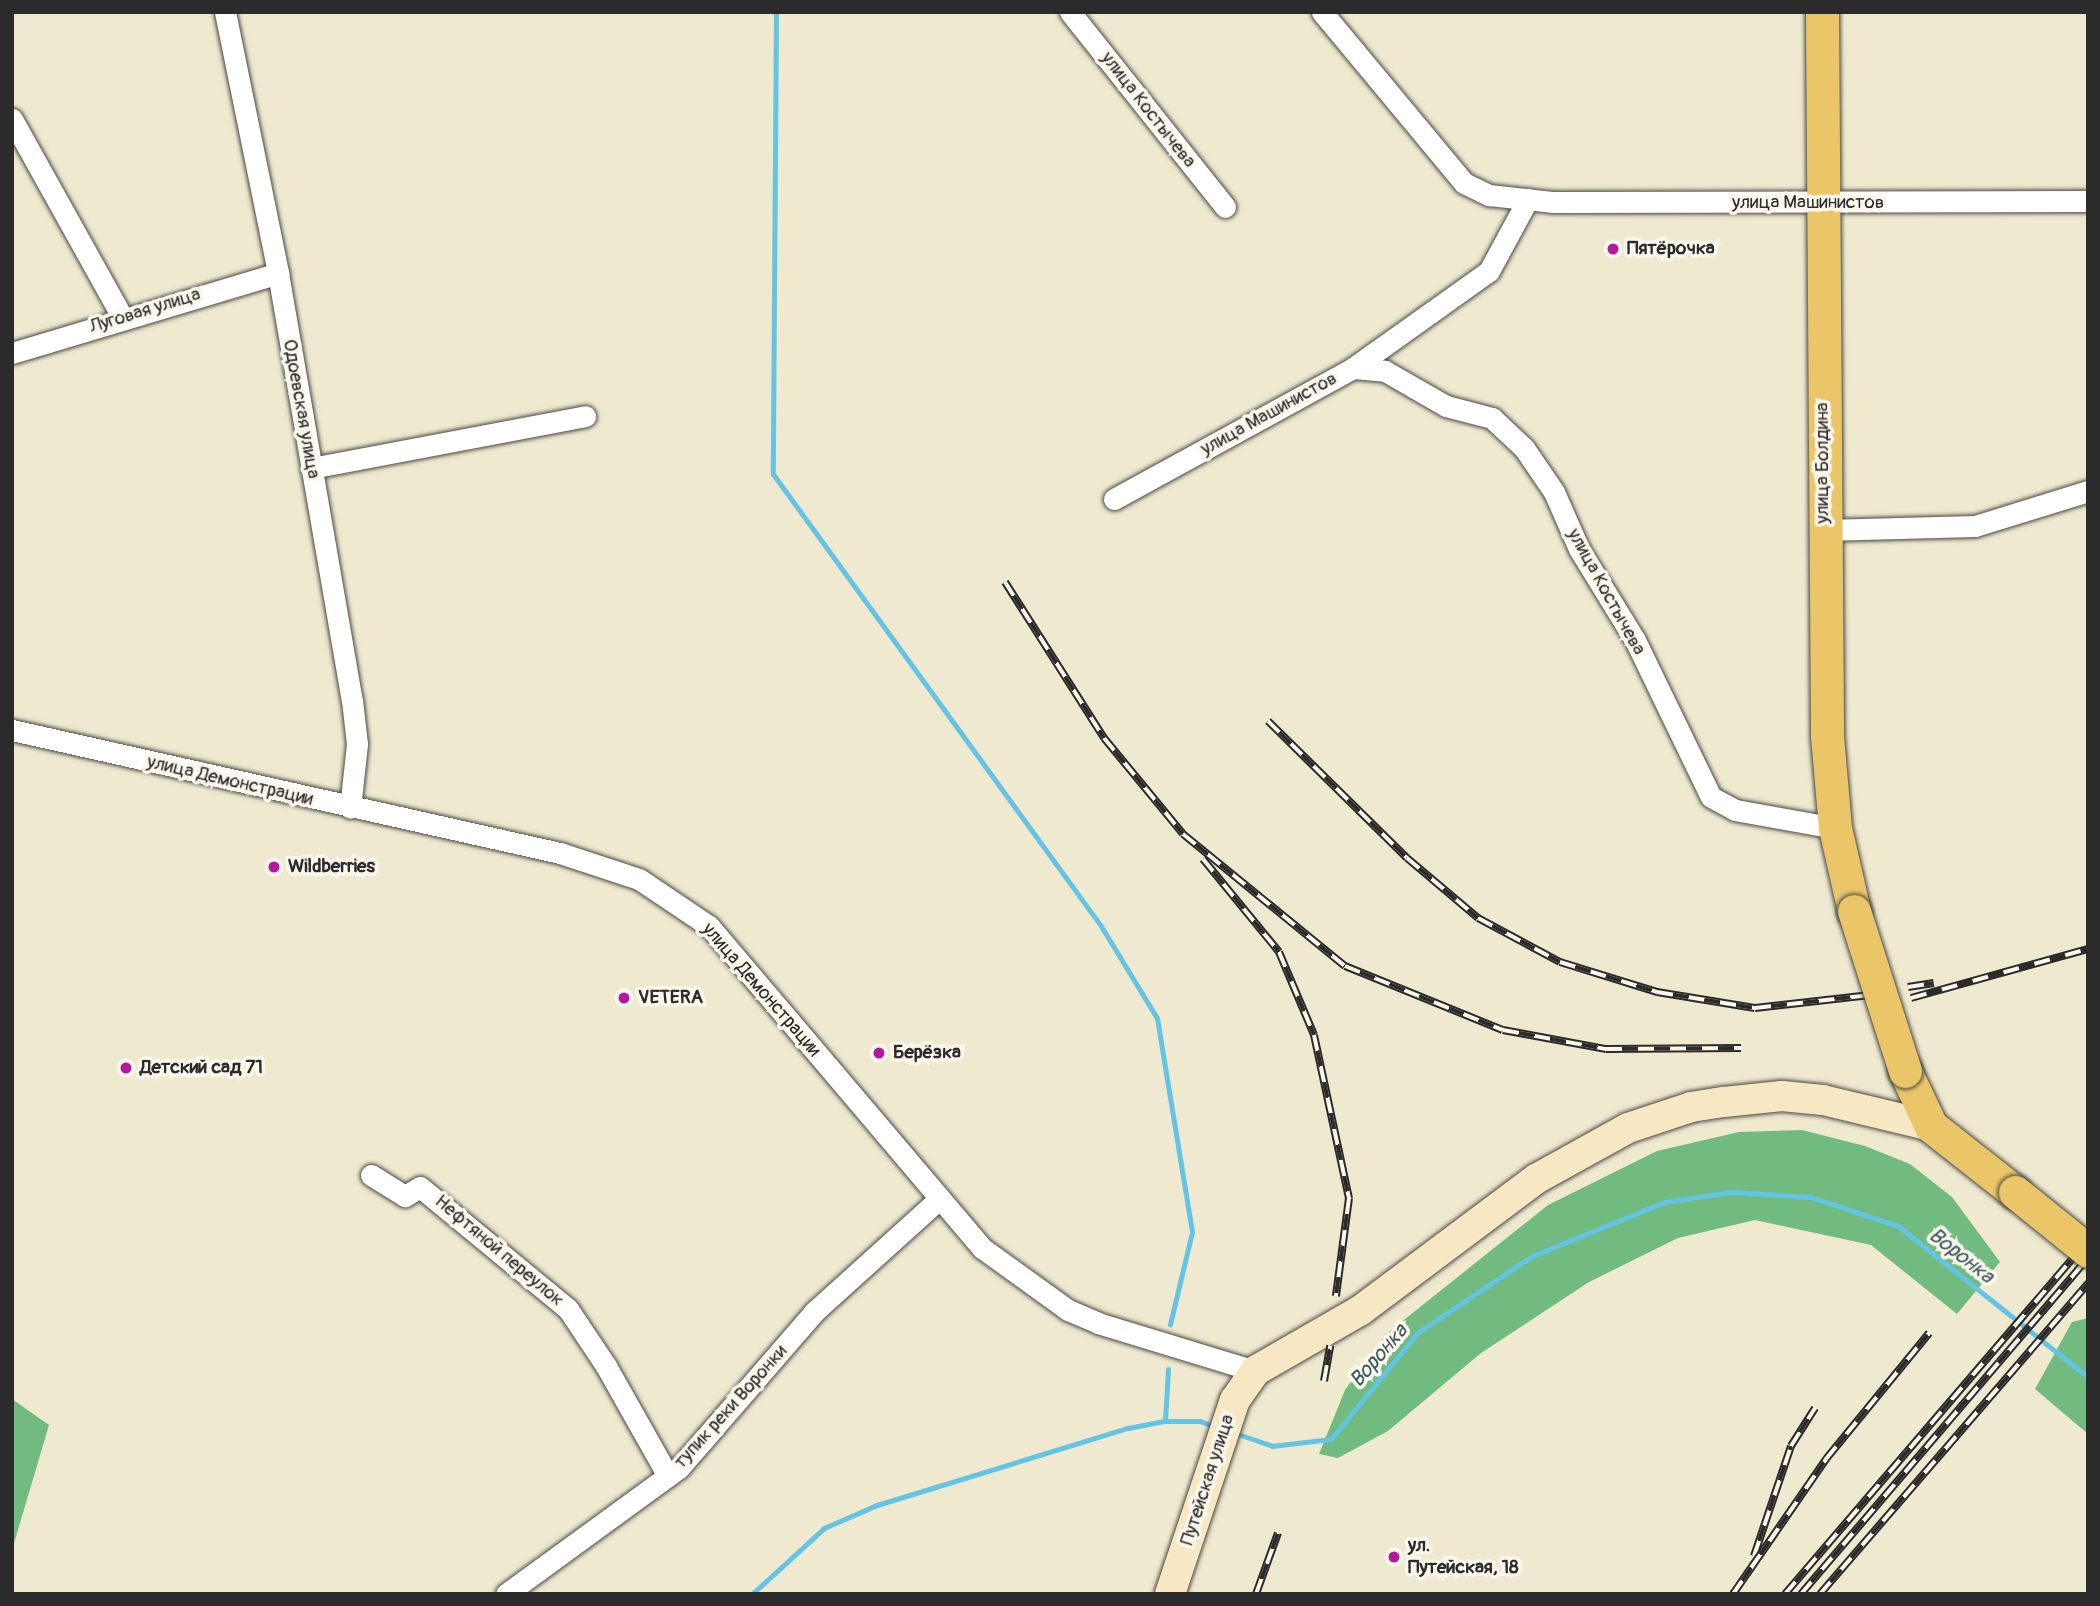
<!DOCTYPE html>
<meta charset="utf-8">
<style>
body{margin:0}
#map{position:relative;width:2100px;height:1606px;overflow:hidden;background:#efe9cf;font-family:Pangolin,sans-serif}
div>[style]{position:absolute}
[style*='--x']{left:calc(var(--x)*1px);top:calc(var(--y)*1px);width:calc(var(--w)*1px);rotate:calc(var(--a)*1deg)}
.forest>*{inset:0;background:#72bb80}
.stream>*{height:5px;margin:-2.5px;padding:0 2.5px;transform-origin:2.5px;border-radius:2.5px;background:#65c3e3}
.roads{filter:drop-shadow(0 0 2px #484844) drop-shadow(0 0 2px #484844)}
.street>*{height:21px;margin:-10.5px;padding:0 10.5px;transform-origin:10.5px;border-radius:10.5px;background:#fff}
.secondary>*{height:30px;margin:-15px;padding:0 15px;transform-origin:15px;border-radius:15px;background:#f7e8c3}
.primary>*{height:33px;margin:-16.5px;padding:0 16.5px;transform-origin:16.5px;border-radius:16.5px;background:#ebc669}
.rail>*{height:8px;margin-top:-4px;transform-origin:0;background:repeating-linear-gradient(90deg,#fbf7ec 0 16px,#2b2b2b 0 32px);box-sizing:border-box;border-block:2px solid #2b2b2b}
.bridges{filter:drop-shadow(0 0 2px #484844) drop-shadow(0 0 2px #484844)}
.primary-bridge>*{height:33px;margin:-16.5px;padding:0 16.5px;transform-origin:16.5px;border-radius:16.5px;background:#ebc669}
.dots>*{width:19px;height:19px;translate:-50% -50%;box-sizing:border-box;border:4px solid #fbf7ec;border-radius:50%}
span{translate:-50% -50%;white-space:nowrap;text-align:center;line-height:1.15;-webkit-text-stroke:7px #fbf7ec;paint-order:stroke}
.street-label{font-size:19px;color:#2b2b2b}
.poi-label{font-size:19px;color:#2b2b2b;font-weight:700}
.left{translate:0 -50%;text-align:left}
.water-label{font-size:21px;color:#3c5962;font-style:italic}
.frame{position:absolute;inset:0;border:14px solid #2b2b2b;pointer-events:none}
</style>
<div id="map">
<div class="forest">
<i style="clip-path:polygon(1802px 1130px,1865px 1146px,1910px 1164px,1952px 1197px,2000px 1262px,1957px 1314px,1871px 1245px,1755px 1220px,1678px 1238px,1589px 1282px,1481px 1353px,1388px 1431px,1338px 1458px,1319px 1454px,1345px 1390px,1385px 1335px,1548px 1205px,1657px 1151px,1739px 1132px)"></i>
<i style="clip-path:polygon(2088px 1318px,2088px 1434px,2035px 1389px,2072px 1322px)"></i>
<i style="clip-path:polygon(12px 1399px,49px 1425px,12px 1550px)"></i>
</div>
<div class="stream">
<i style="--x:776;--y:12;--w:462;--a:90.4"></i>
<i style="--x:773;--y:474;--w:558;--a:54.03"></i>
<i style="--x:1101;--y:926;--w:108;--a:58.7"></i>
<i style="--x:1157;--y:1018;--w:217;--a:80.7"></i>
<i style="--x:1192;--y:1232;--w:95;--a:103.4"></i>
<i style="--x:1165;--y:1421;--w:52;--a:-86.7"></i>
<i style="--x:1235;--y:1433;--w:39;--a:19"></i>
<i style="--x:1272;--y:1446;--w:59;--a:-6.8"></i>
<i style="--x:1331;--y:1439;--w:136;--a:-50.9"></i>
<i style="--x:1417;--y:1333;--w:138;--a:-33.8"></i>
<i style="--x:1532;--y:1256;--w:143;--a:-22.2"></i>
<i style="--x:1664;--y:1202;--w:67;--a:-8.6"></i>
<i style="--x:1730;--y:1192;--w:81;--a:3.5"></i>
<i style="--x:1811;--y:1197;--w:92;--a:18.4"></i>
<i style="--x:1898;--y:1226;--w:243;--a:38.5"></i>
<i style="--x:752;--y:1594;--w:98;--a:-42.5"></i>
<i style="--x:824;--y:1528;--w:58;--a:-23.5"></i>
<i style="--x:877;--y:1505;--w:263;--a:-17.1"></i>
<i style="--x:1128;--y:1428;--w:38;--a:-11"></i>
<i style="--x:1165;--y:1421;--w:35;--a:0"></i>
<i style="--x:1200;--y:1421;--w:16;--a:22"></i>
</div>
<div class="roads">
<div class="street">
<i style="--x:225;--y:12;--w:266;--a:78.5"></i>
<i style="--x:278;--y:273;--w:433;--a:80.2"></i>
<i style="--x:352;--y:700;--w:44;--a:83.5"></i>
<i style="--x:357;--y:744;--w:64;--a:96.2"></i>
<i style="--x:1070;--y:12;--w:249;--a:51.5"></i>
<i style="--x:1322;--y:12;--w:222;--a:50.3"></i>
<i style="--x:1464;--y:183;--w:28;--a:26"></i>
<i style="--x:1489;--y:195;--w:63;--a:6.3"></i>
<i style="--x:1552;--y:202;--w:536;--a:-0.11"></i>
<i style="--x:12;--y:119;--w:227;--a:60.9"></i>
<i style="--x:12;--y:353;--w:278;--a:-16.7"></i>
<i style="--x:1353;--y:368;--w:32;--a:5"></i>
<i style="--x:1385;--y:371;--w:70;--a:29.8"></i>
<i style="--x:1446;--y:406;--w:48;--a:14.6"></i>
<i style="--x:1492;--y:418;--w:44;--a:43.2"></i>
<i style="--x:1524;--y:448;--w:53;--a:55.7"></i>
<i style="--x:1554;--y:492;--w:62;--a:66.3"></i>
<i style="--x:1579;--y:549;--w:107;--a:58.4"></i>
<i style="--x:1635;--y:640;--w:174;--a:64.2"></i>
<i style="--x:1711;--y:797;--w:27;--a:28"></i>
<i style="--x:1735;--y:810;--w:102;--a:10.2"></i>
<i style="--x:311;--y:468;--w:279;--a:-10.7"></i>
<i style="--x:1114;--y:499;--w:273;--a:-28.7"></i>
<i style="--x:1353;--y:368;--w:167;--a:-35.5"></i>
<i style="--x:1489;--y:271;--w:82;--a:-61.6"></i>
<i style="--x:1824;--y:530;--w:151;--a:-1.5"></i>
<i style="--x:1975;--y:526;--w:118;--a:-17.2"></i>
<i style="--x:12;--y:730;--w:562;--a:12.65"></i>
<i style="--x:560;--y:853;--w:83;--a:18.2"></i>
<i style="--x:639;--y:879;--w:84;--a:33.9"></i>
<i style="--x:709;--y:926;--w:422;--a:49.7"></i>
<i style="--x:982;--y:1248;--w:106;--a:35.8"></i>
<i style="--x:1068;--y:1310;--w:33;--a:23"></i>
<i style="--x:1098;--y:1323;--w:164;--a:17"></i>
<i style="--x:371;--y:1175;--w:40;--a:32"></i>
<i style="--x:405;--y:1196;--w:17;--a:-31"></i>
<i style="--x:420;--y:1187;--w:192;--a:39.5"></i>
<i style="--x:568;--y:1309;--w:69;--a:56.3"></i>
<i style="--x:606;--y:1366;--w:126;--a:60.6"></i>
<i style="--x:506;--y:1594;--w:214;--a:-36.1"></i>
<i style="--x:679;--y:1468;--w:206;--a:-49.1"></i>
<i style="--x:814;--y:1312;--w:167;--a:-42.1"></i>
</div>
<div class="secondary">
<i style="--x:1170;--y:1594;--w:205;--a:-71.5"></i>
<i style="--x:1235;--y:1400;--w:35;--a:-55"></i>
<i style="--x:1255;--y:1371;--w:122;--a:-29.9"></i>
<i style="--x:1361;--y:1310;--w:219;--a:-36.8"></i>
<i style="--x:1536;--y:1179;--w:105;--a:-29"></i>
<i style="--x:1628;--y:1128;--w:66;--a:-18.4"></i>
<i style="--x:1691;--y:1107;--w:33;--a:-9"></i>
<i style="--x:1724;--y:1102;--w:58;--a:-5.9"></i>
<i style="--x:1782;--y:1096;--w:41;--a:5.6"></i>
<i style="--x:1823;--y:1100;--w:111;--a:13.5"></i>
</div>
<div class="primary">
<i style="--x:1822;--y:12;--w:724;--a:89.6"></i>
<i style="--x:1827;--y:736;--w:92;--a:85"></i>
<i style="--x:1835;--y:828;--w:85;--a:77.1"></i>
<i style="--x:1905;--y:1071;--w:61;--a:64.7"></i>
<i style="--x:1931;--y:1126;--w:107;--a:38.2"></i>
</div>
</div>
<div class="rail">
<i style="--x:1005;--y:582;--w:185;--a:57.6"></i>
<i style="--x:1104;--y:738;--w:124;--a:50.5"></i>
<i style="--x:1183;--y:834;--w:209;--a:39.2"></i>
<i style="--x:1345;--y:966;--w:170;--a:22.1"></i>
<i style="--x:1503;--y:1030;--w:105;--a:10.5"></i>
<i style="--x:1606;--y:1049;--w:135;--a:-0.4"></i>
<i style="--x:1268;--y:721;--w:195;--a:44.6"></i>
<i style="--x:1407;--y:858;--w:93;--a:40.2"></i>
<i style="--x:1478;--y:918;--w:93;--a:28.2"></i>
<i style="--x:1560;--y:962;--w:102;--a:17.2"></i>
<i style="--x:1657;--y:992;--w:99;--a:9.3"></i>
<i style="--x:1755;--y:1008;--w:116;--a:-6.4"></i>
<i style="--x:1203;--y:859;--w:120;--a:50.7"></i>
<i style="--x:1279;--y:952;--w:90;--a:67.1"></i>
<i style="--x:1314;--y:1035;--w:167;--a:77.9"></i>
<i style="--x:1349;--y:1198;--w:99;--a:97.6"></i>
<i style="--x:1908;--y:987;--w:26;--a:-9"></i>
<i style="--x:1911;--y:998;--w:184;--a:-15.5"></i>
<i style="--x:1324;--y:1381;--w:36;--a:-80"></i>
<i style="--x:1754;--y:1556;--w:116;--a:-71.4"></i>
<i style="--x:1791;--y:1446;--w:45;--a:-57.7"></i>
<i style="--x:1256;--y:1594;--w:65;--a:-70.2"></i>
<i style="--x:1733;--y:1594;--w:164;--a:-55.4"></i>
<i style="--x:1826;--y:1459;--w:163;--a:-50.7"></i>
<i style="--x:1785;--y:1594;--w:465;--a:-49.4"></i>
<i style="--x:1801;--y:1594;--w:442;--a:-49.5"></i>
<i style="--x:1820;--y:1594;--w:411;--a:-49.2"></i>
</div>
<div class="bridges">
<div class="primary-bridge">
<i style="--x:1854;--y:911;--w:168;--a:72.3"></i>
<i style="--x:2015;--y:1192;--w:94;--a:38.9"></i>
</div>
</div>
<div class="dots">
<i style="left:1613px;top:249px;background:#b5179e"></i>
<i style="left:274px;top:867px;background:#b5179e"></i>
<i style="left:624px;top:998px;background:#b5179e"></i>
<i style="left:879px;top:1053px;background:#b5179e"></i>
<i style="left:126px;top:1068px;background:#b5179e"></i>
<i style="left:1394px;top:1557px;background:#b5179e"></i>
</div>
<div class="street-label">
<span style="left:1148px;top:110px;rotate:52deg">улица Костычева</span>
<span style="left:1808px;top:203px">улица Машинистов</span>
<span style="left:145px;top:311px;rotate:-17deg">Луговая улица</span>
<span style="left:301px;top:409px;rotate:80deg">Одоевская улица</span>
<span style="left:1269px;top:414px;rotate:-29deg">улица Машинистов</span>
<span style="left:1823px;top:463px;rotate:-90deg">улица Болдина</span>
<span style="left:1606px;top:592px;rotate:61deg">улица Костычева</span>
<span style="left:230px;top:781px;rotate:13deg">улица Демонстрации</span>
<span style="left:761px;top:990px;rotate:49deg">улица Демонстрации</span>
<span style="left:499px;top:1251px;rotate:40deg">Нефтяной переулок</span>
<span style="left:731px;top:1407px;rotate:-48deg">тупик реки Воронки</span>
<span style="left:1208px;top:1480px;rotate:-72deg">Путейская улица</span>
</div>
<div class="poi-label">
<span class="left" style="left:1627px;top:249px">Пятёрочка</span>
<span class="left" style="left:288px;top:867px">Wildberries</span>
<span class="left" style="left:638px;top:998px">VETERA</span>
<span class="left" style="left:893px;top:1053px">Берёзка</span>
<span class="left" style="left:140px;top:1068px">Детский сад 71</span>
<span class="left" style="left:1408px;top:1557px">ул.<br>Путейская, 18</span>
</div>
<div class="water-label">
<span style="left:1961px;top:1256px;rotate:38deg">Воронка</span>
<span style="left:1379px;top:1356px;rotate:-49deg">Воронка</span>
</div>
<div class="frame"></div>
</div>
